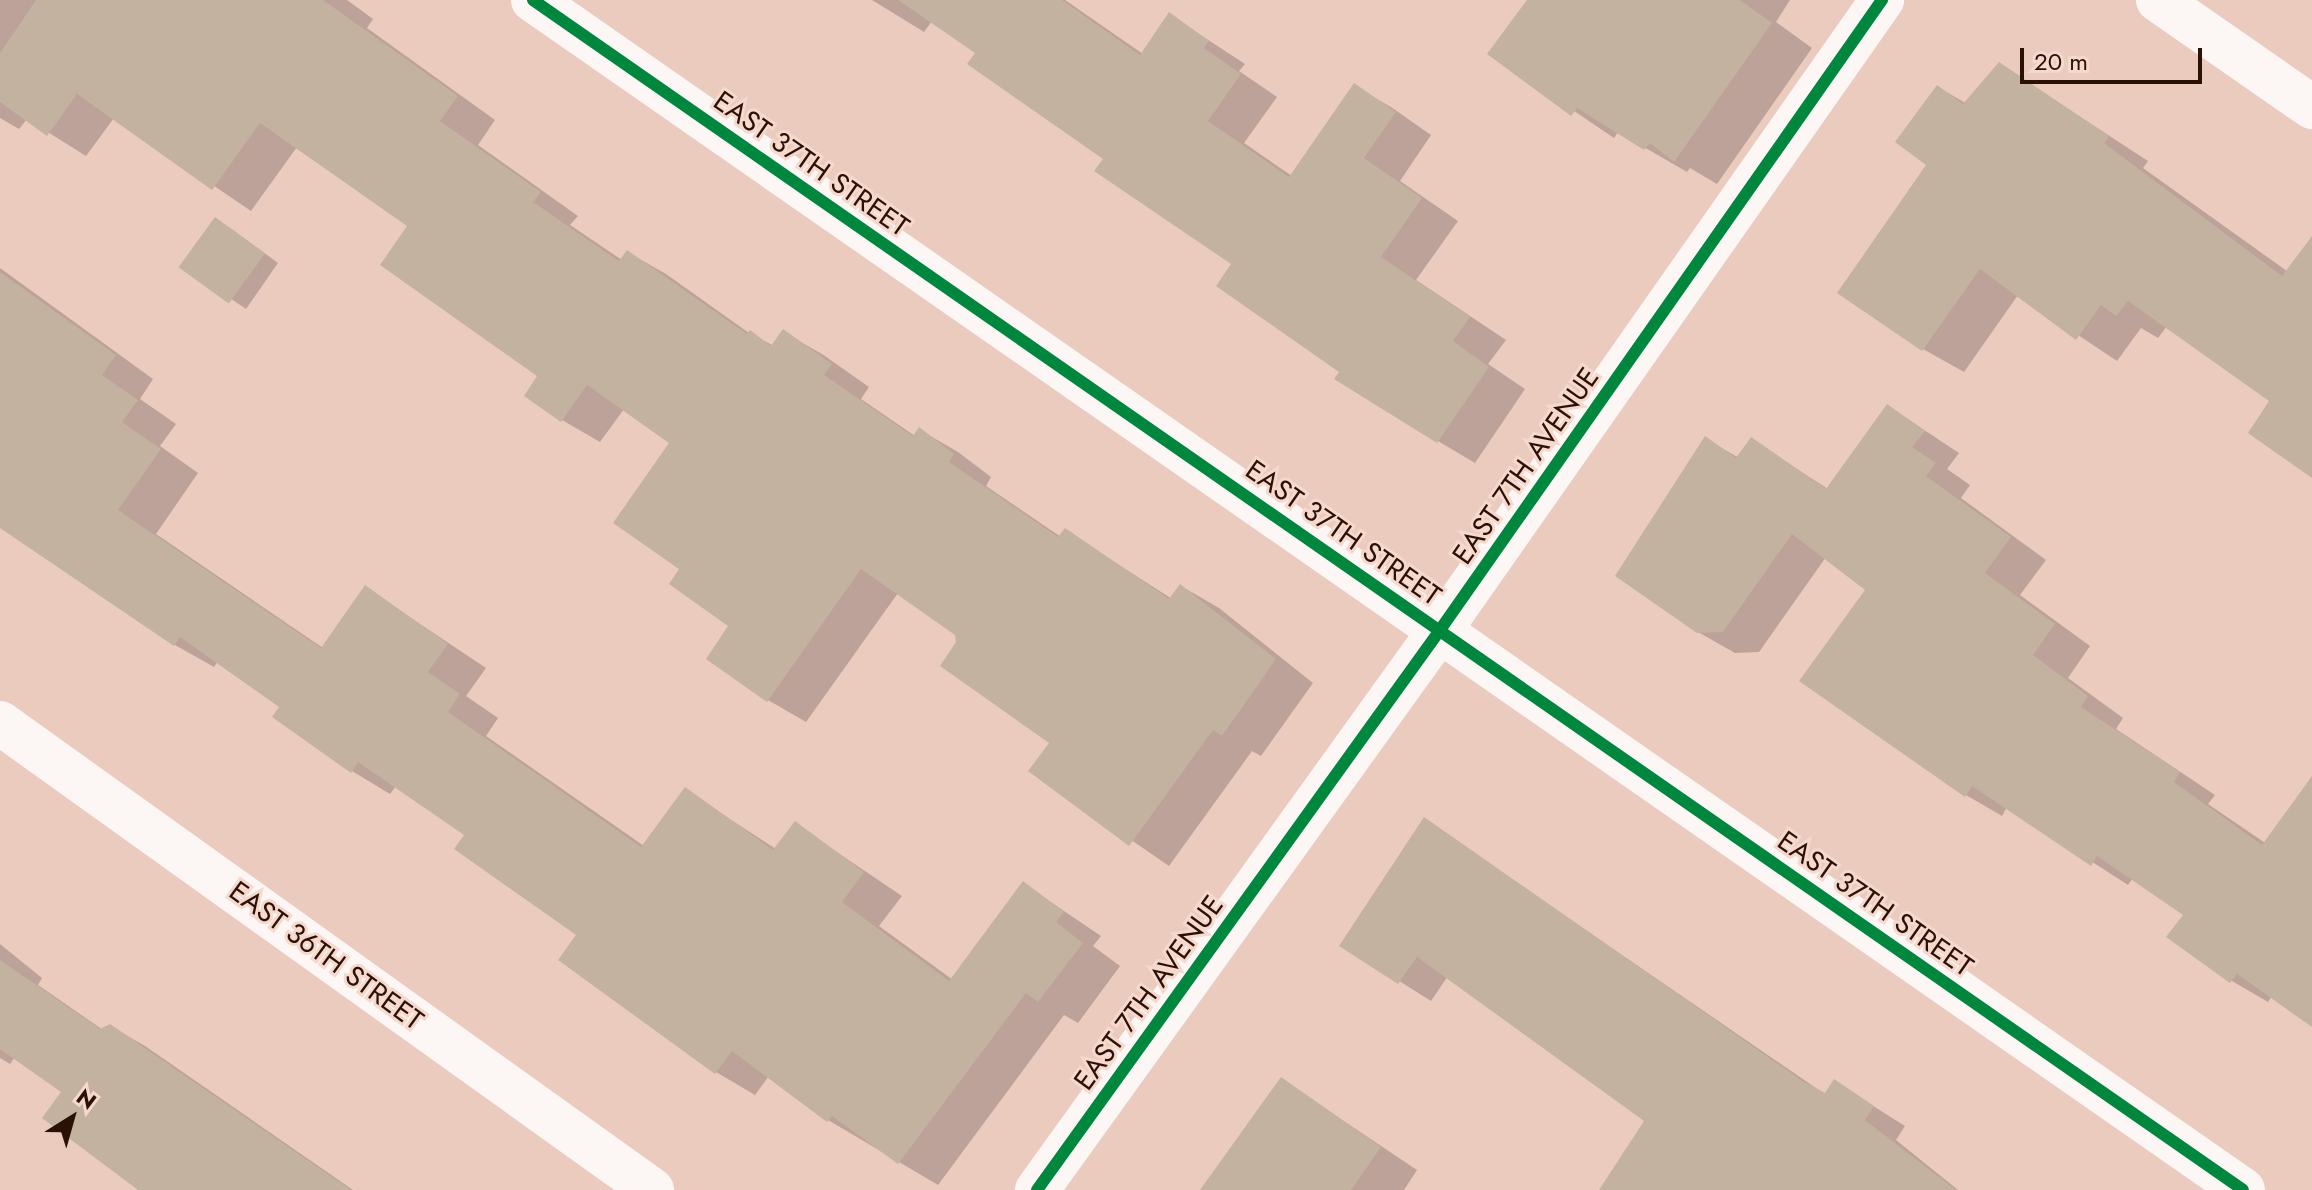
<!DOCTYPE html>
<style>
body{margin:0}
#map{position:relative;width:2312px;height:1190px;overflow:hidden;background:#ebcbbe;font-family:Jost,sans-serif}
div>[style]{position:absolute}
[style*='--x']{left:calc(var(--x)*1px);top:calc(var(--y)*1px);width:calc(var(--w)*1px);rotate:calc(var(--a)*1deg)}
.shadow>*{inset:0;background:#0003}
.building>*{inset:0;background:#c2b29f;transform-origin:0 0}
.street>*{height:44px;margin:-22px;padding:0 22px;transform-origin:22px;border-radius:22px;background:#fcf7f5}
.cycleway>*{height:12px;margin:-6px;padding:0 6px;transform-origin:6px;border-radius:6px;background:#00873e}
span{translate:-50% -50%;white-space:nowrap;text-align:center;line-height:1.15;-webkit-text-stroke:6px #f6d8cc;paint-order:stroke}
.street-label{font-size:28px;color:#2a1106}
.north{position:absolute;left:32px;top:1078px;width:80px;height:80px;-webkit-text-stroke:6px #f6d8cc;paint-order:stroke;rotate:37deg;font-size:22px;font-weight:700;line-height:32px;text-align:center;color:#2a1106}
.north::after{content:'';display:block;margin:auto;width:28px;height:36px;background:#2a1106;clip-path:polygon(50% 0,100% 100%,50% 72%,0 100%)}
.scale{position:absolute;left:2020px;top:48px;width:182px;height:36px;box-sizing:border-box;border:4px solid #2a1106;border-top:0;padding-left:10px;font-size:24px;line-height:28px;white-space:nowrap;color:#2a1106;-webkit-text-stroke:6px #f6d8cc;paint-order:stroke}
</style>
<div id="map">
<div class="shadow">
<i style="clip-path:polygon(0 0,347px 0,373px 19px,367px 28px,495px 120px,478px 145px,578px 216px,570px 225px,622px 260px,627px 252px,666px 274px,749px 333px,774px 346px,783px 332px,822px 354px,869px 387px,861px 399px,915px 436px,920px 430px,958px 452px,991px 477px,986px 486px,1061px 537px,1066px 531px,1172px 599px,1181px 586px,1219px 608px,1313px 683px,1261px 756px,1252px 751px,1169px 866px,1031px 771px,1052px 742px,958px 643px,957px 634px,898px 593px,806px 722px,768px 700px,730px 626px,682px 569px,671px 443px,624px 409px,600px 442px,562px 420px,540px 376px,410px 226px,297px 147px,251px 211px,114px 118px,86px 156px,27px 119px,19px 129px,0 118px)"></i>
<i style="clip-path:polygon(872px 0,1065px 0,1143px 54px,1170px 15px,1245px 64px,1239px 71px,1277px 97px,1244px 143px,1292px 176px,1354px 86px,1391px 107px,1431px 135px,1400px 181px,1458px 221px,1416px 280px,1506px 340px,1488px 364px,1525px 389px,1475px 463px,1438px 441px,1337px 379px,1342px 371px,1233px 264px,978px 52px,932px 21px,924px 32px)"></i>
<i style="clip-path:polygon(1530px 0,1790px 0,1776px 22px,1812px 48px,1717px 184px,1690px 168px,1687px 172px,1618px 132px,1614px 138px,1490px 54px)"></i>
<i style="clip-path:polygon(1999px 64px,2148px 161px,2143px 168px,2312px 289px,2312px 476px,2272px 401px,2167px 326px,2158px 338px,2141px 328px,2117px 361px,2018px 295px,1964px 372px,1923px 349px,1928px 165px,1938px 87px,1967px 104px)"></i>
<i style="clip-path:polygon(230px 228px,278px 263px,246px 309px,182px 266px)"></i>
<i style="clip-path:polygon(0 268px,153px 379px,140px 399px,176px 424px,160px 446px,198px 473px,156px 534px,323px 648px,366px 588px,486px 668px,466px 696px,498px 718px,486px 736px,644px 846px,685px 790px,776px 849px,795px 824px,902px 896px,879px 926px,953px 980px,1024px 884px,1101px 936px,1093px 946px,1120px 966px,1078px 1023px,1064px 1015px,938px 1185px,828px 1120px,769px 1076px,755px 1095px,716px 1072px,560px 960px,579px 935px,466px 834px,396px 786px,390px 794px,352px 771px,282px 707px,218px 661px,214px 667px,175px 645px,0 526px)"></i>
<i style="clip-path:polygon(1888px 406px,1959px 453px,1947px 469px,1970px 485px,1961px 498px,2046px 560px,2020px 595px,2090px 646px,2068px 678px,2123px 718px,2116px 729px,2215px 795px,2208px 804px,2312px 875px,2312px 1025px,2272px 996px,2268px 1002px,2232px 981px,2169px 936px,2185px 914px,2133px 878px,2128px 885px,2007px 807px,2002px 816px,1966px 795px,1868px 589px,1826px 557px,1759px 652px,1735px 653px,1698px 632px,1706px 439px,1739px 458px,1752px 440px,1828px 489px)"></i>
<i style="clip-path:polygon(1424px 819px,1826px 1095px,1835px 1082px,1905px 1126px,1896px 1140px,1958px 1190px,1602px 1190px,1647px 1121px,1448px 976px,1431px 1001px,1342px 945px)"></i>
<i style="clip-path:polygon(0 944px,42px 978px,38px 985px,103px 1030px,110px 1026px,145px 1046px,353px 1190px,142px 1190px,64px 1091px,15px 1057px,10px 1064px,0 1058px)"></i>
<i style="clip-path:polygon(1281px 1079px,1417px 1170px,1404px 1190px,1201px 1190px)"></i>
</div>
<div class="building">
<i style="clip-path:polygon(36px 0,323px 0,458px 96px,440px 121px,541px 192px,533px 202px,619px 261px,627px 250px,747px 334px,750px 330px,771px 346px,783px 329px,832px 364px,824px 375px,913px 436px,919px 427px,954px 454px,949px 462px,1058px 537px,1065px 528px,1169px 599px,1180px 584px,1276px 659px,1222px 736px,1213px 730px,1129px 846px,1028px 771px,1049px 743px,940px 666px,956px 642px,955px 635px,861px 569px,767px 702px,706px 659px,728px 626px,669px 584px,679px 569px,613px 523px,669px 443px,587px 385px,561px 422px,524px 396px,537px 376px,380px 265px,407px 226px,260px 123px,212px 190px,77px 94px,47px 136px,0 102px,0 53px)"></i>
<i style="clip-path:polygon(898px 0,1062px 0,1140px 55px,1169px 12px,1209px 41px,1204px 48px,1241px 74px,1208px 121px,1289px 177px,1354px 83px,1396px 112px,1364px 158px,1422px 198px,1381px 257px,1470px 317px,1453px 341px,1489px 367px,1437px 443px,1334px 379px,1339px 372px,1216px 286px,1231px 264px,1094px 171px,1103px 159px,967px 64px,975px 53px)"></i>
<i style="clip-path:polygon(1527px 0,1740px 0,1772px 23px,1674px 162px,1650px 143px,1644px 150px,1577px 108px,1571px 116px,1487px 54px)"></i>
<i style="clip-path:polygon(1999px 62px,2109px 136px,2104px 143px,2282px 276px,2312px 236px,2312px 478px,2248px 433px,2269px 401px,2128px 301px,2116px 316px,2101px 305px,2076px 340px,1980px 269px,1922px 351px,1837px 293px,1926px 165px,1895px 142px,1937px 85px,1963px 104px)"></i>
<i style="left:215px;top:217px;width:62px;height:62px;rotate:36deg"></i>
<i style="clip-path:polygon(0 272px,116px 355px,102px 375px,138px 400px,122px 422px,161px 449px,118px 510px,321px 648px,365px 585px,448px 644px,428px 672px,460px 694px,448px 712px,641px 847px,685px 787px,773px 850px,795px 821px,864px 872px,842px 902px,949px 981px,1023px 881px,1064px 912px,1056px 922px,1083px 943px,1038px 1002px,1026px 993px,898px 1164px,832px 1116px,827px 1122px,732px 1051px,715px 1074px,558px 960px,576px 935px,454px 849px,464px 835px,358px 762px,351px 773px,272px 717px,279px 707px,180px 637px,174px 646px,0 528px)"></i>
<i style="clip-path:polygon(1887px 404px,1925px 431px,1912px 447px,1936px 463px,1926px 476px,2011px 537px,1985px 573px,2055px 624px,2033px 655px,2088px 696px,2081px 707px,2180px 772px,2174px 782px,2262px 845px,2312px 776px,2312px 1027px,2237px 974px,2230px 983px,2166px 937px,2183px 915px,2097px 856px,2091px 866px,1972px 786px,1965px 797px,1799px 681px,1865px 590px,1792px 534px,1723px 632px,1697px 633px,1615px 576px,1705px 436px,1736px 458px,1751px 437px,1826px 489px)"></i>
<i style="clip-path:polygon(1424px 817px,1804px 1082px,1825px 1093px,1834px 1079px,1874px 1106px,1865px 1120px,1956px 1190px,1599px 1190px,1644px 1121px,1417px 957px,1398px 984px,1339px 946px)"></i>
<i style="clip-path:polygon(0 960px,100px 1029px,110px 1024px,351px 1190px,138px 1190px,42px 1118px,61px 1092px,0 1049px)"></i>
<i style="clip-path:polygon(1281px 1077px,1381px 1147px,1351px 1190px,1200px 1190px)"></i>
</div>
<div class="street">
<i style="--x:533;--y:0;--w:2083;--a:34.83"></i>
<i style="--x:2158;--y:0;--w:188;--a:34.8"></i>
<i style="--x:0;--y:723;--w:802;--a:35.61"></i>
<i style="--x:1037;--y:1190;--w:690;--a:-54.26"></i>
<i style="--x:1440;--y:630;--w:770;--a:-54.95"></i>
</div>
<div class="cycleway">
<i style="--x:533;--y:0;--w:2083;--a:34.83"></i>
<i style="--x:1037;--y:1190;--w:690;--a:-54.26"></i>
<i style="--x:1440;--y:630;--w:770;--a:-54.95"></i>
</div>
<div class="street-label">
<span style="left:811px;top:164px;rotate:35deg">EAST 37TH STREET</span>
<span style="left:1526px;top:466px;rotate:-55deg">EAST 7TH AVENUE</span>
<span style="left:1343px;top:533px;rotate:35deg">EAST 37TH STREET</span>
<span style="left:1875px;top:904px;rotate:35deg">EAST 37TH STREET</span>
<span style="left:326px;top:956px;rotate:36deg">EAST 36TH STREET</span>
<span style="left:1149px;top:993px;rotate:-54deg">EAST 7TH AVENUE</span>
</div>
<div class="north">N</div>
<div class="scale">20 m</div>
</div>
